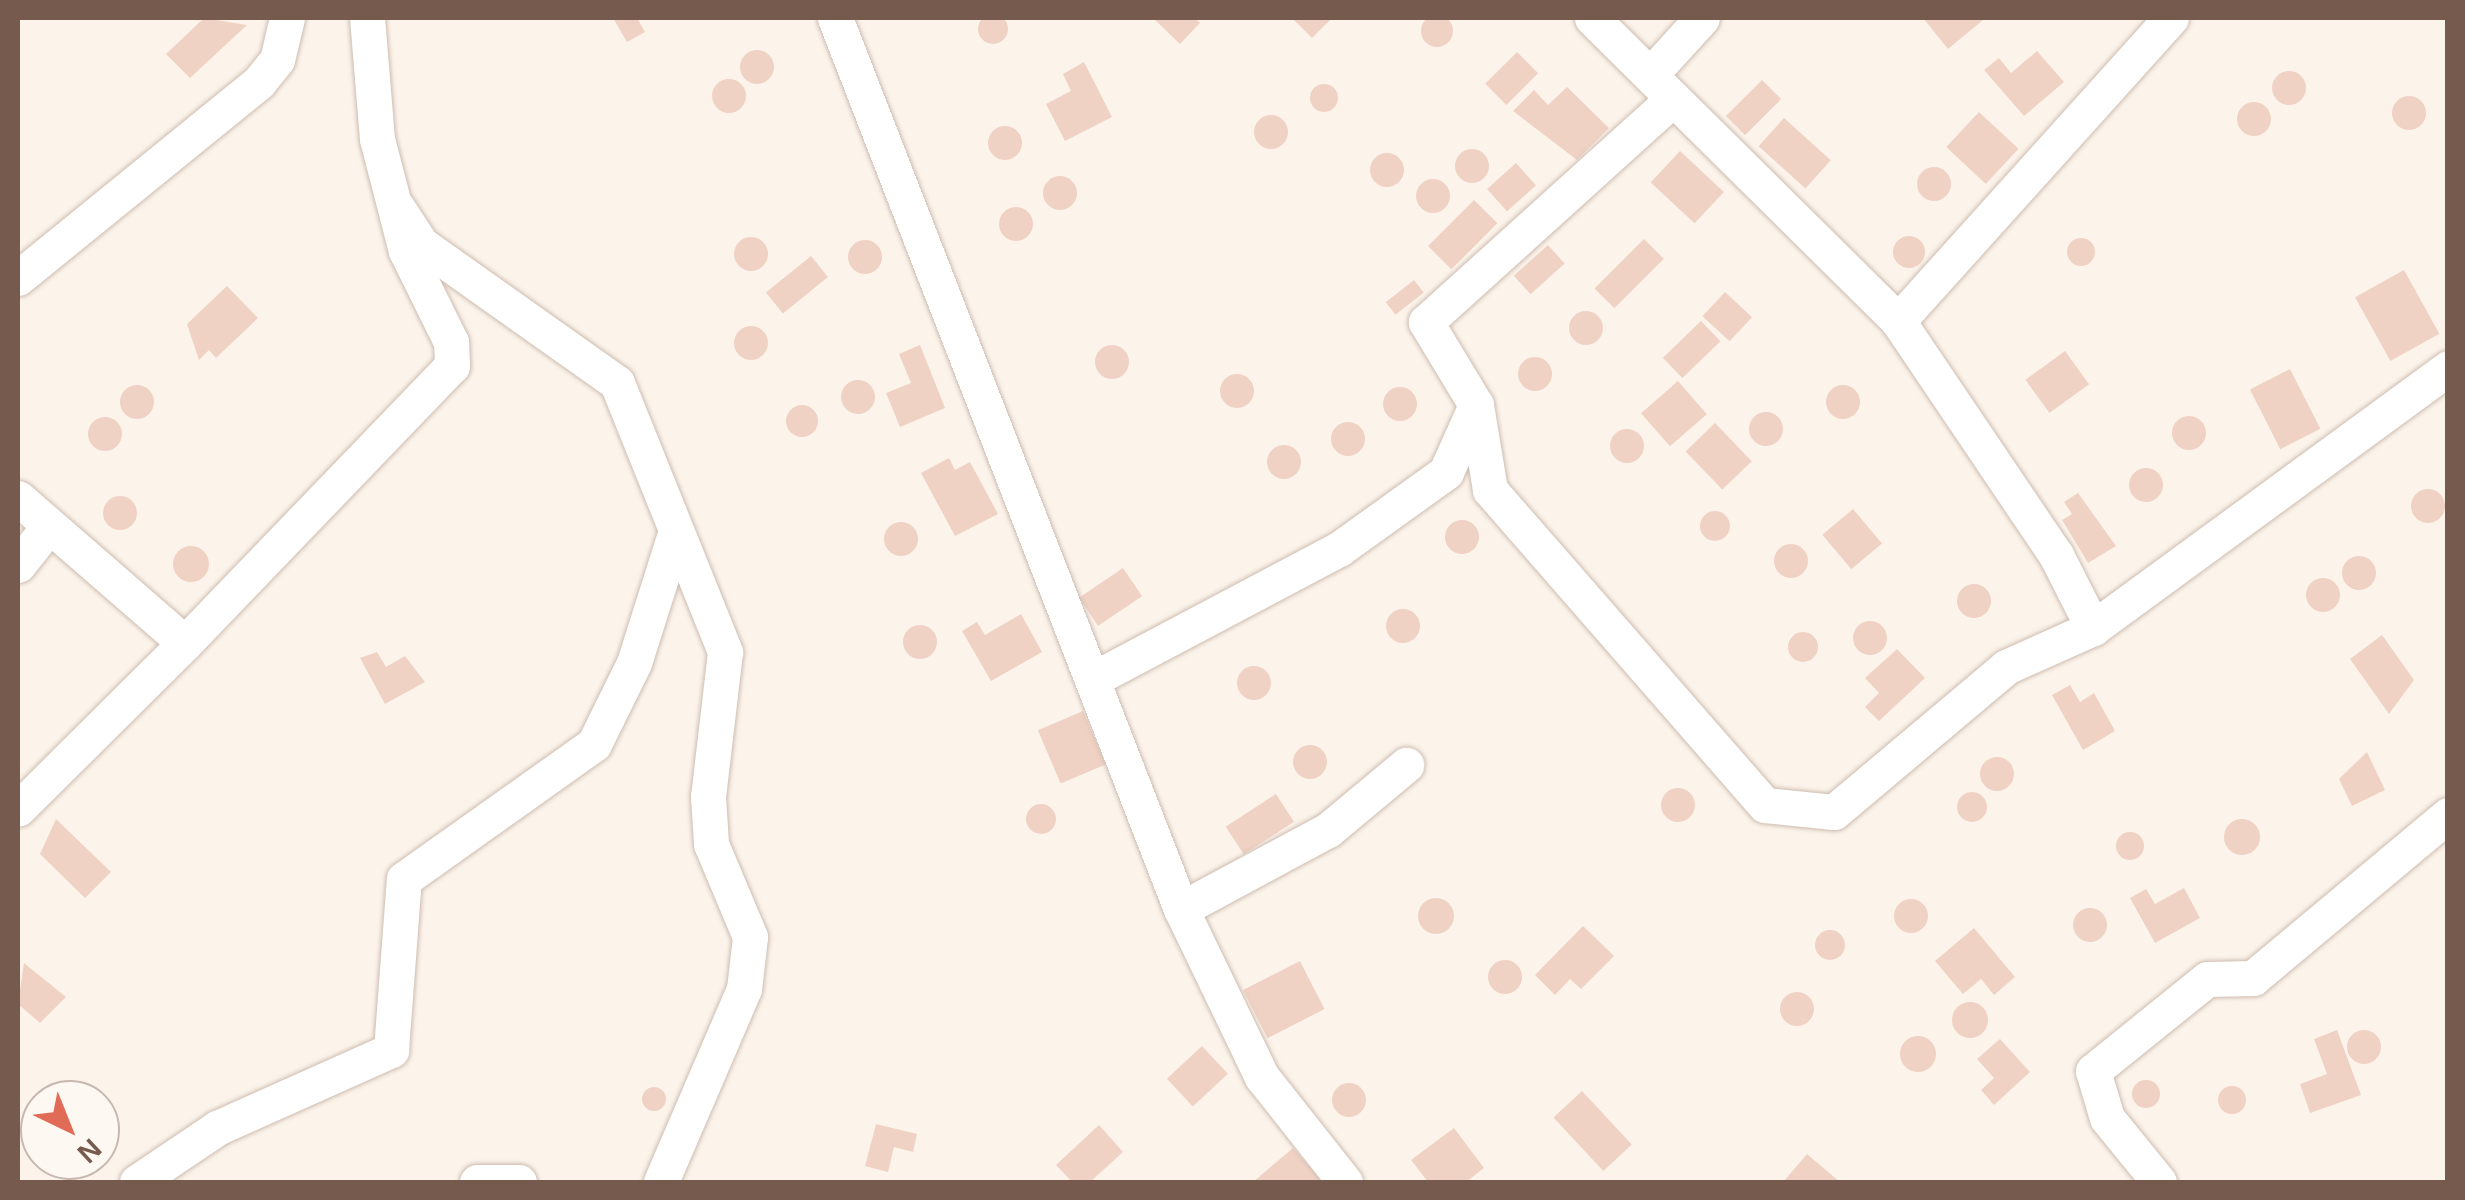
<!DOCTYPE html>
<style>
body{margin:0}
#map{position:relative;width:2465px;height:1200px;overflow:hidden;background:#fcf4eb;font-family:Helvetica,sans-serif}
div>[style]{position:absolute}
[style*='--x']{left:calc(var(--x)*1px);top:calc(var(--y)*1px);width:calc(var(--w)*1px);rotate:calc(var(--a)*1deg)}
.building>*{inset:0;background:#f0d2c4;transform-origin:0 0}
.round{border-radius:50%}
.roads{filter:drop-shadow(0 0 2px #cebcb0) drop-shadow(0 0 2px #cebcb0)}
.minor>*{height:35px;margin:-17.5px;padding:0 17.5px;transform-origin:17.5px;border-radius:17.5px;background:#fff}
span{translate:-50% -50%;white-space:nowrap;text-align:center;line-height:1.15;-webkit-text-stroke:10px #fef8f2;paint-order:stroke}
.frame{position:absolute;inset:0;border:20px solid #775a4e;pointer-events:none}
.north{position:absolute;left:20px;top:1080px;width:100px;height:100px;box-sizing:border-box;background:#fef8f2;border:2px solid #c8b9b0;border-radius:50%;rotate:137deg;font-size:28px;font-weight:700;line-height:40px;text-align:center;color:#775a4e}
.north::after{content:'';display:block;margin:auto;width:35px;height:45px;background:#e06b56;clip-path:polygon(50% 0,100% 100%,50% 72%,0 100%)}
</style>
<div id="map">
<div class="building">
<i class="round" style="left:978px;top:14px;width:30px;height:30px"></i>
<i class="round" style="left:1421px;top:15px;width:32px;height:32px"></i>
<i style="clip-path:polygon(204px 18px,247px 25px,190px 78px,166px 54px)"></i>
<i style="clip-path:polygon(613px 18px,637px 18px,645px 32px,627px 42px)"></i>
<i style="clip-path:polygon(1153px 18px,1195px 18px,1200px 23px,1180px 44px)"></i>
<i style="clip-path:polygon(1292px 18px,1332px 18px,1312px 38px)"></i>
<i style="clip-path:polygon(1923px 18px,1981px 18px,1983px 20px,1948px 49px)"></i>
<i class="round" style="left:740px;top:50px;width:34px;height:34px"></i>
<i style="clip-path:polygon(2037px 51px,2064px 82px,2024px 116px,1984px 70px,1999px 58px,2011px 73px)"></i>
<i style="left:1517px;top:52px;width:30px;height:45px;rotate:45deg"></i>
<i style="clip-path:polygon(1084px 62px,1112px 117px,1065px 141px,1046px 104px,1071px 91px,1063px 74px)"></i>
<i class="round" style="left:2272px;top:71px;width:34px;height:34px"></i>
<i class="round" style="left:712px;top:79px;width:34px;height:34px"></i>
<i style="left:1762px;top:80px;width:27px;height:51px;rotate:45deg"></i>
<i class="round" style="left:1310px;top:84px;width:28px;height:28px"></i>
<i style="clip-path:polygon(1567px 87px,1609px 128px,1577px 160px,1513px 111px,1534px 90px,1548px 105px)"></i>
<i class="round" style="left:2392px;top:96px;width:34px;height:34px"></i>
<i class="round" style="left:2237px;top:102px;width:34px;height:34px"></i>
<i style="left:1979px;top:112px;width:54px;height:48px;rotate:43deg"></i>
<i class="round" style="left:1254px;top:115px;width:34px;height:34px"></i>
<i style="left:1784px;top:118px;width:63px;height:38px;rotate:42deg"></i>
<i class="round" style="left:988px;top:126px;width:34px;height:34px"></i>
<i class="round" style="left:1455px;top:149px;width:34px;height:34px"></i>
<i style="left:1680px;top:151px;width:60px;height:43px;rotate:43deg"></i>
<i class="round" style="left:1370px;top:153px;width:34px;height:34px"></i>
<i style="left:1516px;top:163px;width:30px;height:39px;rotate:48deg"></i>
<i class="round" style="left:1917px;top:167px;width:34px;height:34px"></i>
<i class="round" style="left:1043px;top:176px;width:34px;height:34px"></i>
<i class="round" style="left:1416px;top:179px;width:34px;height:34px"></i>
<i style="left:1474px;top:200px;width:33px;height:65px;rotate:45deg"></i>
<i class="round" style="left:999px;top:207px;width:34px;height:34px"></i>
<i class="round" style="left:1893px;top:236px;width:32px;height:32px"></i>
<i class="round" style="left:734px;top:237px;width:34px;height:34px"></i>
<i class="round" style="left:2067px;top:238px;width:28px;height:28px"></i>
<i style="left:1644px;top:239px;width:28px;height:70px;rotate:45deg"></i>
<i class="round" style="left:848px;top:240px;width:34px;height:34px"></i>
<i style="left:1548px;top:245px;width:25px;height:46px;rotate:48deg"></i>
<i style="left:811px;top:256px;width:27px;height:58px;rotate:51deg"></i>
<i style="left:2404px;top:270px;width:73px;height:56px;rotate:61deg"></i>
<i style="left:1414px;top:280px;width:16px;height:36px;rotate:52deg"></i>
<i style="clip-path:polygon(227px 286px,258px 318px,216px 358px,209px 350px,199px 360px,187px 324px)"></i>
<i style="left:1725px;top:292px;width:37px;height:33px;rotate:43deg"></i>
<i class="round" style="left:1569px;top:311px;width:34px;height:34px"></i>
<i style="left:1701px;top:321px;width:28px;height:53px;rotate:46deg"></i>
<i class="round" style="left:734px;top:326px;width:34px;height:34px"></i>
<i class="round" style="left:1095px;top:345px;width:34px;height:34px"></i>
<i style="clip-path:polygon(920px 345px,945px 408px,900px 427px,886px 393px,911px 383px,899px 354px)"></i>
<i style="left:2065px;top:351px;width:41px;height:49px;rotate:54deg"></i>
<i class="round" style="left:1518px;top:357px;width:34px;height:34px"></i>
<i style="left:2290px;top:369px;width:67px;height:45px;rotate:63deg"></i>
<i class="round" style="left:1220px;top:374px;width:34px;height:34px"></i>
<i class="round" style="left:841px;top:380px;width:34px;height:34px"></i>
<i style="left:1678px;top:381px;width:44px;height:49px;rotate:49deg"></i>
<i class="round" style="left:1826px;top:385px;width:34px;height:34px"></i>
<i class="round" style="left:120px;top:385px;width:34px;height:34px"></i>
<i class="round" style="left:1383px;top:387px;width:34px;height:34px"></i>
<i class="round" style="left:786px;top:405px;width:32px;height:32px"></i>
<i class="round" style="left:1749px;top:412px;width:34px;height:34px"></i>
<i class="round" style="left:2172px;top:416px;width:34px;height:34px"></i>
<i class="round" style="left:88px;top:417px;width:34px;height:34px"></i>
<i class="round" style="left:1331px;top:422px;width:34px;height:34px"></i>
<i style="left:1715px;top:423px;width:53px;height:41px;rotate:46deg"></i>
<i class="round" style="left:1610px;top:429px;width:34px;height:34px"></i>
<i class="round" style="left:1267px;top:445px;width:34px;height:34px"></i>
<i style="clip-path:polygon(949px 458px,955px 470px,970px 462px,998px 514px,955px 536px,921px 473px)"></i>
<i class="round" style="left:2129px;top:468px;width:34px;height:34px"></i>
<i class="round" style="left:2411px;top:489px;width:34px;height:34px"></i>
<i style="clip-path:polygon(2078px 493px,2116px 546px,2088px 563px,2062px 520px,2072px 514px,2064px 502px)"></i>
<i class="round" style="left:103px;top:496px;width:34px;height:34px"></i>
<i style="left:1853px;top:509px;width:45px;height:40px;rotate:50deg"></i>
<i class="round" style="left:1700px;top:511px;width:30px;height:30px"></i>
<i class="round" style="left:1445px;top:520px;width:34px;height:34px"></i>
<i class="round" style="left:884px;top:522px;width:34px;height:34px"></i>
<i class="round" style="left:1774px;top:544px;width:34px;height:34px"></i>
<i class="round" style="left:173px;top:546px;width:36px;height:36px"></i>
<i class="round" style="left:2342px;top:556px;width:34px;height:34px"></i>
<i style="left:1123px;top:568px;width:34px;height:53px;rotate:56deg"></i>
<i class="round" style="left:2306px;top:578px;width:34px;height:34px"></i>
<i class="round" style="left:1957px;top:584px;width:34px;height:34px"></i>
<i class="round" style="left:1386px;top:609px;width:34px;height:34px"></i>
<i style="clip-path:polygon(1021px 614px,1042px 652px,991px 681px,962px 631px,977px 622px,985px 635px)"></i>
<i class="round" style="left:1853px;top:621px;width:34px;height:34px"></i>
<i class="round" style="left:903px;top:625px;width:34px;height:34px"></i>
<i class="round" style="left:1788px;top:632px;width:30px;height:30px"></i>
<i style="clip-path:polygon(2382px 635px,2414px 680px,2389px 714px,2350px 659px)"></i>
<i style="clip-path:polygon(1897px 649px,1925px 678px,1879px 721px,1865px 707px,1879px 693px,1865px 678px)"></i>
<i style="clip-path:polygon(377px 652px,386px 667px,405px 656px,425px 682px,385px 704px,360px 658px)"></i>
<i class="round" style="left:1237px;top:666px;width:34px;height:34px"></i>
<i style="clip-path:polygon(2070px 685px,2080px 702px,2094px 693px,2115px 731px,2083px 750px,2052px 695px)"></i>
<i style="left:1083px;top:711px;width:58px;height:49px;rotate:67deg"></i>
<i class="round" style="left:1293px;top:745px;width:34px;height:34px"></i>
<i style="clip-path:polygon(2367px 752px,2385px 790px,2352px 806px,2339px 779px)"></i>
<i class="round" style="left:1980px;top:757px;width:34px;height:34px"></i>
<i class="round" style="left:1661px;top:788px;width:34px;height:34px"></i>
<i class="round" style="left:1957px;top:792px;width:30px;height:30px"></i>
<i style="left:1276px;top:794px;width:33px;height:60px;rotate:57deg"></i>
<i class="round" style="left:1026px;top:804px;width:30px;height:30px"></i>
<i style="clip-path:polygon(56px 819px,111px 872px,85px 898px,40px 854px)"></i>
<i class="round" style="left:2224px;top:819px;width:36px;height:36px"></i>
<i class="round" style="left:2116px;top:832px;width:28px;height:28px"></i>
<i style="clip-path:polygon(2184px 888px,2200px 918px,2155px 943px,2130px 898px,2146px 889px,2155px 904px)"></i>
<i class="round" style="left:1418px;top:898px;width:36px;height:36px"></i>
<i class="round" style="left:1894px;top:899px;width:34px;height:34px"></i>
<i class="round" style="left:2073px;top:908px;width:34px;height:34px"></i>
<i style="clip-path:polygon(1583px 926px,1614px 956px,1581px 989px,1570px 979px,1555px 995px,1535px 975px)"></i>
<i style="clip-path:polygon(1974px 928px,2015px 977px,1994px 995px,1981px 979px,1963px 994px,1935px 961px)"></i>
<i class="round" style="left:1815px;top:930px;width:30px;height:30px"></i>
<i class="round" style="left:1488px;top:960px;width:34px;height:34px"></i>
<i style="left:1300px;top:961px;width:54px;height:64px;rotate:63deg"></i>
<i style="clip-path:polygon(24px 963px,66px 997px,40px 1023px,18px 1004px)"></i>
<i class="round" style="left:1780px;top:992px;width:34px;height:34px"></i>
<i class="round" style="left:1952px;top:1002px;width:36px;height:36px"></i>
<i class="round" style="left:2347px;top:1030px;width:34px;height:34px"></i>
<i style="clip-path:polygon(2337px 1030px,2361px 1095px,2310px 1113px,2300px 1084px,2327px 1074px,2314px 1039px)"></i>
<i class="round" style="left:1900px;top:1036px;width:36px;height:36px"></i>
<i style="clip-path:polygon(2000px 1039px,2030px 1072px,1994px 1105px,1981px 1090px,1994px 1078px,1977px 1059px)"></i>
<i style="left:1202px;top:1046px;width:38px;height:48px;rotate:47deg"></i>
<i class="round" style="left:2132px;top:1080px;width:28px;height:28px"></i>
<i class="round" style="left:1332px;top:1083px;width:34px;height:34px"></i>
<i class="round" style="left:2218px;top:1086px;width:28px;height:28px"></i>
<i class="round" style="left:642px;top:1087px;width:24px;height:24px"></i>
<i style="left:1582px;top:1091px;width:73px;height:39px;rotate:47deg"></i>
<i style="clip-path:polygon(876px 1124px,917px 1134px,913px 1152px,894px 1147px,888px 1172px,865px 1166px)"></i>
<i style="clip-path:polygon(1099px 1125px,1123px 1152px,1090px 1182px,1072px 1182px,1056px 1165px)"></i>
<i style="clip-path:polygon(1454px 1128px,1484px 1168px,1466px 1182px,1428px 1182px,1411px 1160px)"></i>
<i style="clip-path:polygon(1293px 1148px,1323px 1182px,1253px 1182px)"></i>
<i style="clip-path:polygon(1807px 1154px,1840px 1182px,1783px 1182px)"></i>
</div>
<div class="roads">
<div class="minor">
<i style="--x:835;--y:18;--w:956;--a:68.78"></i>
<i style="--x:1181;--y:909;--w:187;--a:64.3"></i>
<i style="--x:1262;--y:1077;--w:134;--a:51.7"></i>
<i style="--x:1592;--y:18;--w:431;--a:44.7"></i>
<i style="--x:1898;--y:321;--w:282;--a:56"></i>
<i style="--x:2056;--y:555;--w:82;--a:63.1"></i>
<i style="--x:1650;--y:75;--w:77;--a:-47.6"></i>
<i style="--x:397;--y:207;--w:44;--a:57"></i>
<i style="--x:421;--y:244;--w:240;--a:35.3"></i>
<i style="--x:617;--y:383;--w:290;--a:68.1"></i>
<i style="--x:725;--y:652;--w:146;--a:96.7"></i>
<i style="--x:708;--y:797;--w:47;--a:86.3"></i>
<i style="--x:711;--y:844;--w:101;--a:67.2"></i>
<i style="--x:750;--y:937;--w:52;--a:96.6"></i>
<i style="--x:744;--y:989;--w:210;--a:113.3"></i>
<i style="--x:18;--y:278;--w:311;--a:-39.1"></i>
<i style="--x:259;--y:82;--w:28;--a:-51"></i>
<i style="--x:277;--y:60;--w:43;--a:-76.6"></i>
<i style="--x:1898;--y:321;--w:408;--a:-48"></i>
<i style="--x:1476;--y:405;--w:86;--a:80.6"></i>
<i style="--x:1490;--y:490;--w:418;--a:48.9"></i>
<i style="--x:1765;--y:805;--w:69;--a:5.8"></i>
<i style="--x:1834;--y:812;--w:225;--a:-40.1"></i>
<i style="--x:2006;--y:667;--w:95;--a:-24.1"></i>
<i style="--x:2093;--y:628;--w:440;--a:-36.2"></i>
<i style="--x:18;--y:498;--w:221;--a:41"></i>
<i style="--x:185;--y:643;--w:235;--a:135.2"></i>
<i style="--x:18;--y:565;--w:43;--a:-51.5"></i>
<i style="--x:185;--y:643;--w:385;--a:-46.1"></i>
<i style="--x:452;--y:366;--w:24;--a:-92"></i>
<i style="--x:451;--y:342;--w:102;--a:-116.3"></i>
<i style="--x:406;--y:251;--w:116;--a:-104.5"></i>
<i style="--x:377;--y:139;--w:121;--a:-94.7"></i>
<i style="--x:1095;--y:678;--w:276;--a:-27.9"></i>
<i style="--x:1339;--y:549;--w:132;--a:-35.7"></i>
<i style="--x:1446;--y:472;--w:73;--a:-65.9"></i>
<i style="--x:1476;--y:405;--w:97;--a:-121.1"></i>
<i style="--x:1426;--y:322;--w:333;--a:-42.1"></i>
<i style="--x:1181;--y:909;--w:167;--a:-28.3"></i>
<i style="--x:1328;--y:830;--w:102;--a:-39.8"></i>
<i style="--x:137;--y:1182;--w:97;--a:-34"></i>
<i style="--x:217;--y:1128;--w:191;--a:-24.1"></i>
<i style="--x:391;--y:1050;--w:171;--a:-85.7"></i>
<i style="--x:404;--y:879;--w:233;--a:-35.4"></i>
<i style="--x:594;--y:744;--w:90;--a:-63.7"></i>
<i style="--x:634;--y:663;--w:135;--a:-72.4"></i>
<i style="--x:477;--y:1182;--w:42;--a:0"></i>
<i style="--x:2159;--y:1182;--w:82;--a:-129.1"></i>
<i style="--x:2107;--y:1118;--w:49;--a:-106.6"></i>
<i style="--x:2093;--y:1071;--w:146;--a:-38.9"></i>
<i style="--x:2207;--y:979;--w:46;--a:-1.2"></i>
<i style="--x:2253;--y:978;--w:254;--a:-39.9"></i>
</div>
</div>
<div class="frame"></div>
<div class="north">N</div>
</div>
